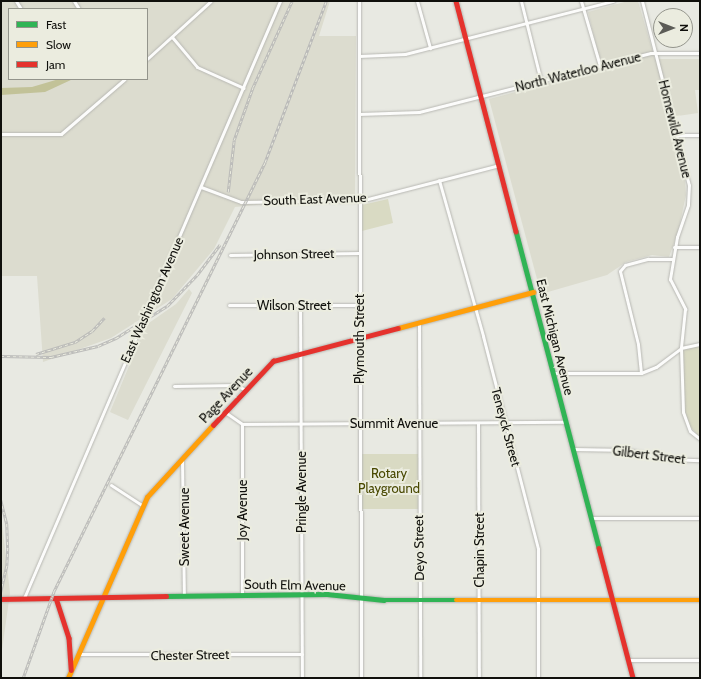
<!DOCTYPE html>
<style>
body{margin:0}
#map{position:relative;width:701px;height:679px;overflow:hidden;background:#e8e9e2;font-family:Cabin,sans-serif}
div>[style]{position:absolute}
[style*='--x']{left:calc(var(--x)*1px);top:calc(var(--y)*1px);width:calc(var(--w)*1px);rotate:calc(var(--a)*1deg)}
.built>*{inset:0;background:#dcdccf}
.green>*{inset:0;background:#d9dac3;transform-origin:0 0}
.water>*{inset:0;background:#c2c298}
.roads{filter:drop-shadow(0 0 1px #b8b8b3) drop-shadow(0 0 1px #b8b8b3)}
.street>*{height:3px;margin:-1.5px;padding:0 1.5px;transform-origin:1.5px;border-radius:1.5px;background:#fcfcfb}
.fast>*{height:4.5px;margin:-2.25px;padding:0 2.25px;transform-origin:2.25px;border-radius:2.25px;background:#30b455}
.slow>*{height:4.5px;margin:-2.25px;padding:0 2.25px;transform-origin:2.25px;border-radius:2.25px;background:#ff9f0a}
.jam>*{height:4.5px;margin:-2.25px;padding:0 2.25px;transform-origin:2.25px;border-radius:2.25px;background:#e5322d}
.rail>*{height:2.5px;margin-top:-1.25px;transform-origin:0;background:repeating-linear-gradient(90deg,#ebecdf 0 3px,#bbbbb9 0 6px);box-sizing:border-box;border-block:1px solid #bbbbb9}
span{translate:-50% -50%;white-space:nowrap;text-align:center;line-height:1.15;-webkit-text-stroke:4px #ebecdf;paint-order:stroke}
.street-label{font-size:13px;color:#10100c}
.park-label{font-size:13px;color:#484800}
.frame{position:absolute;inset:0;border:2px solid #10100c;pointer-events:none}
.legend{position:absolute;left:8px;top:8px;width:140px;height:72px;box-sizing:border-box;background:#ebecdf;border:1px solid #93948b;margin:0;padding:5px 7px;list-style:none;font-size:12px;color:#10100c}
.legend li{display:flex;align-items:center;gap:8px;height:20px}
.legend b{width:20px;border:1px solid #93948b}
.north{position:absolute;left:653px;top:8px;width:40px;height:40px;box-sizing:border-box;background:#ebecdf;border:1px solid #93948b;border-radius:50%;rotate:90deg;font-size:11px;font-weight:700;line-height:16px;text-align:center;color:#10100c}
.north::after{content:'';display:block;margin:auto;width:14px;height:18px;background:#5c5c57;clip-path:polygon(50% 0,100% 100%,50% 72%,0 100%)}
</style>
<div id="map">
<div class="built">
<i style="clip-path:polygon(evenodd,1px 1px,330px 1px,319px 36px,356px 36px,355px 196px,235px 207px,214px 249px,172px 299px,111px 338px,43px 362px,37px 276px,1px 276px,1px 1px,9px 9px,147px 9px,147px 79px,9px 79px,9px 9px)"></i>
<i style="clip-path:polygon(628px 1px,638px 1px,655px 59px,700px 59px,700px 90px,695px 90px,698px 113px,671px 117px,685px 178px,686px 195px,678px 232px,669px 257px,652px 255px,626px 262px,607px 275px,541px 294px,489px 99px,602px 69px,588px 12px)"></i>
<i style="clip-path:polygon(189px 289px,192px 293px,128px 420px,110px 412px,146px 325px,176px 304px)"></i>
<i style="clip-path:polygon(1px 513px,10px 593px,1px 657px)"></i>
</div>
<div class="green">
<i style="clip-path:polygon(388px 199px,393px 223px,362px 231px,362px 205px)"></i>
<i style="clip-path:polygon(700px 344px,700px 438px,687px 423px,683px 398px,681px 348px)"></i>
<i style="left:360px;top:454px;width:59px;height:55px"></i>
</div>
<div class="water">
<i style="clip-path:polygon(59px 79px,73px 79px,45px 92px,1px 95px,1px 88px,32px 87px)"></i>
</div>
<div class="roads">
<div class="street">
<i style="--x:16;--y:1;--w:9;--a:58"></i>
<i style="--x:74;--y:1;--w:9;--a:58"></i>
<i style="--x:359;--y:1;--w:677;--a:89.83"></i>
<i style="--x:417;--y:1;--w:49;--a:74.5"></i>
<i style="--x:521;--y:1;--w:82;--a:76"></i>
<i style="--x:581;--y:1;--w:68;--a:73.7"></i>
<i style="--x:642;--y:1;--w:190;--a:75.7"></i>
<i style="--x:689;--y:185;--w:20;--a:93"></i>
<i style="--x:688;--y:205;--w:34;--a:109"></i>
<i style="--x:677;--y:237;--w:43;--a:99.5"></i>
<i style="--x:670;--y:279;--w:34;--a:63"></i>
<i style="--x:685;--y:309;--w:39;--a:96"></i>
<i style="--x:681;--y:348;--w:64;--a:88.2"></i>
<i style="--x:683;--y:412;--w:20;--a:70"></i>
<i style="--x:690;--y:431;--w:13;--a:39"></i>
<i style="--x:172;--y:37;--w:39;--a:50"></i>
<i style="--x:197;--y:67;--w:51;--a:24.1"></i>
<i style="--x:359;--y:56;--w:46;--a:-2.5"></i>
<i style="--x:405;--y:54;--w:215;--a:-14.3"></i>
<i style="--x:147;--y:59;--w:86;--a:-42.2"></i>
<i style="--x:359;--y:114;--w:60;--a:-1.9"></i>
<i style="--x:419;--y:112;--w:239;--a:-14.3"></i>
<i style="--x:651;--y:53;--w:49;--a:0"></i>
<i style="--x:1;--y:134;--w:60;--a:0"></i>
<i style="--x:61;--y:134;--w:84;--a:-40.7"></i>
<i style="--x:678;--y:135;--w:22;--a:0"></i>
<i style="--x:439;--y:180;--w:162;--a:74.2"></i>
<i style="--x:483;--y:336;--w:220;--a:75.5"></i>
<i style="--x:538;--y:549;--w:129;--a:90"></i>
<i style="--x:201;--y:187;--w:43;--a:20.6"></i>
<i style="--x:241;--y:202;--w:123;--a:-0.9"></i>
<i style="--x:364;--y:200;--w:139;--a:-14.5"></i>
<i style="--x:674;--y:247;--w:26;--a:0"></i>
<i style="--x:230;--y:255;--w:129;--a:-0.9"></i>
<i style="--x:229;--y:305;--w:131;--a:0"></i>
<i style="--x:300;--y:305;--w:373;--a:89.7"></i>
<i style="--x:419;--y:322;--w:356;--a:89.8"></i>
<i style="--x:553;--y:373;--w:88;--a:0"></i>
<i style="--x:641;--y:373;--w:16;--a:-22"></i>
<i style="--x:656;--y:367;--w:31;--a:-37"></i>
<i style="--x:681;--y:348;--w:19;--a:-12"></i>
<i style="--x:641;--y:373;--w:29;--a:-96"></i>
<i style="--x:638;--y:344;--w:75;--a:-103.9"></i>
<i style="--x:620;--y:271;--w:8;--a:-50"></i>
<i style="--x:625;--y:265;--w:24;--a:-15"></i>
<i style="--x:648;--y:259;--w:24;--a:0"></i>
<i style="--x:174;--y:386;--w:61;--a:-0.9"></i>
<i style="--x:235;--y:385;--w:12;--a:24"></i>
<i style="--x:225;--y:412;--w:21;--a:35"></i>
<i style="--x:242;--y:424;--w:324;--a:-0.4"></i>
<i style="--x:478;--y:423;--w:255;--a:89.8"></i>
<i style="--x:242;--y:424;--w:171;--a:90"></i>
<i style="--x:573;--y:449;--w:56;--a:1"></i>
<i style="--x:629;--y:450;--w:39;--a:13"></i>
<i style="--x:667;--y:459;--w:33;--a:2"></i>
<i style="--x:182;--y:459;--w:137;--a:89.2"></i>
<i style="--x:111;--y:485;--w:37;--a:33"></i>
<i style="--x:591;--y:518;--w:109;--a:0"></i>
<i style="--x:24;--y:598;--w:650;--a:-66.79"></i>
<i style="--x:79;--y:654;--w:223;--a:0"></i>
<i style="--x:628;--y:660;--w:72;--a:0"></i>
</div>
<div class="fast">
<i style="--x:516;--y:231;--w:328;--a:75.3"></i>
<i style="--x:166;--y:596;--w:161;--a:-0.7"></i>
<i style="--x:327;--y:594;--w:57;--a:6"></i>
<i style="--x:384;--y:600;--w:72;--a:0"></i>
</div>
<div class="slow">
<i style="--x:398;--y:328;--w:140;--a:-14.9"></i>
<i style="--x:456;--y:600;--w:244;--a:0"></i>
<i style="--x:68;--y:678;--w:197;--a:-66.4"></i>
<i style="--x:147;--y:497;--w:98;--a:-47.5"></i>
</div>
<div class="jam">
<i style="--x:456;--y:1;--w:238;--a:75.4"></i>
<i style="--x:213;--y:425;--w:88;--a:-46.8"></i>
<i style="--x:273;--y:361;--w:129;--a:-14.8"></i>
<i style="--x:599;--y:548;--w:134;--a:75.3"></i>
<i style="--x:56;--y:598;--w:42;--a:72"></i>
<i style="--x:69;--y:638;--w:32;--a:86"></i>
<i style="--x:1;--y:599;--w:165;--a:-1"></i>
</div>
</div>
<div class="rail">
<i style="--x:228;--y:192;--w:52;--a:-83.4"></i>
<i style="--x:234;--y:140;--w:56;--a:-70.3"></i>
<i style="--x:253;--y:87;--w:94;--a:-65.6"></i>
<i style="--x:36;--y:354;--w:41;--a:-17.1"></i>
<i style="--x:75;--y:342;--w:20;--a:-33"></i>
<i style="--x:92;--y:331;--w:18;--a:-47"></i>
<i style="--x:1;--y:356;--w:50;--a:1.1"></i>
<i style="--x:51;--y:357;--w:48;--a:-13.2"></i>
<i style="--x:98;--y:346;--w:20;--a:-24"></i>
<i style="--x:116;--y:338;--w:60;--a:-32.1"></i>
<i style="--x:167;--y:306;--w:43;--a:-45.9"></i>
<i style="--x:197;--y:275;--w:38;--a:-53"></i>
<i style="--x:1;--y:500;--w:25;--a:76"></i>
<i style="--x:7;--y:524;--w:24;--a:88"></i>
<i style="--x:8;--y:548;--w:18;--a:93"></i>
<i style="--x:7;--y:566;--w:27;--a:103"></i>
<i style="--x:23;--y:678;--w:92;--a:-70.4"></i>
<i style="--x:54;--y:591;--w:478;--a:-63.8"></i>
<i style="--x:265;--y:162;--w:172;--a:-69.2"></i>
</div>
<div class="street-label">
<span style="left:578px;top:72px;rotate:-14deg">North Waterloo Avenue</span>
<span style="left:675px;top:129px;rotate:76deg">Homewild Avenue</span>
<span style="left:315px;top:199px;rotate:-2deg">South East Avenue</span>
<span style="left:294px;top:254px;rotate:-1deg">Johnson Street</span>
<span style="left:152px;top:300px;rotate:-66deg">East Washington Avenue</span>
<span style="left:294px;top:305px">Wilson Street</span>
<span style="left:555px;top:337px;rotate:76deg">East Michigan Avenue</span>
<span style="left:359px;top:339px;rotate:-90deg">Plymouth Street</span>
<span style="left:226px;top:395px;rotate:-47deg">Page Avenue</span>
<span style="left:394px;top:423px">Summit Avenue</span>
<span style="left:506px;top:427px;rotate:75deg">Teneyck Street</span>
<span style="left:649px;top:455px;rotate:7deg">Gilbert Street</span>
<span style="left:301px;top:492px;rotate:-90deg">Pringle Avenue</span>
<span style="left:242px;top:510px;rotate:-90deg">Joy Avenue</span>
<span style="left:184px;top:527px;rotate:-90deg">Sweet Avenue</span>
<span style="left:419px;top:548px;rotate:-91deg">Deyo Street</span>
<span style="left:479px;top:550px;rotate:-90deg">Chapin Street</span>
<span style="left:295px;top:585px;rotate:1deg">South Elm Avenue</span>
<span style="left:190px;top:655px;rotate:-1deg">Chester Street</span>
</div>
<div class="park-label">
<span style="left:389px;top:481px">Rotary<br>Playground</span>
</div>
<div class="frame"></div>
<ul class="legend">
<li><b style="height:5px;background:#30b455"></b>Fast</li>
<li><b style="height:5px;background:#ff9f0a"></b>Slow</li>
<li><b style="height:5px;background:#e5322d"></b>Jam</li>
</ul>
<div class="north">N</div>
</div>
